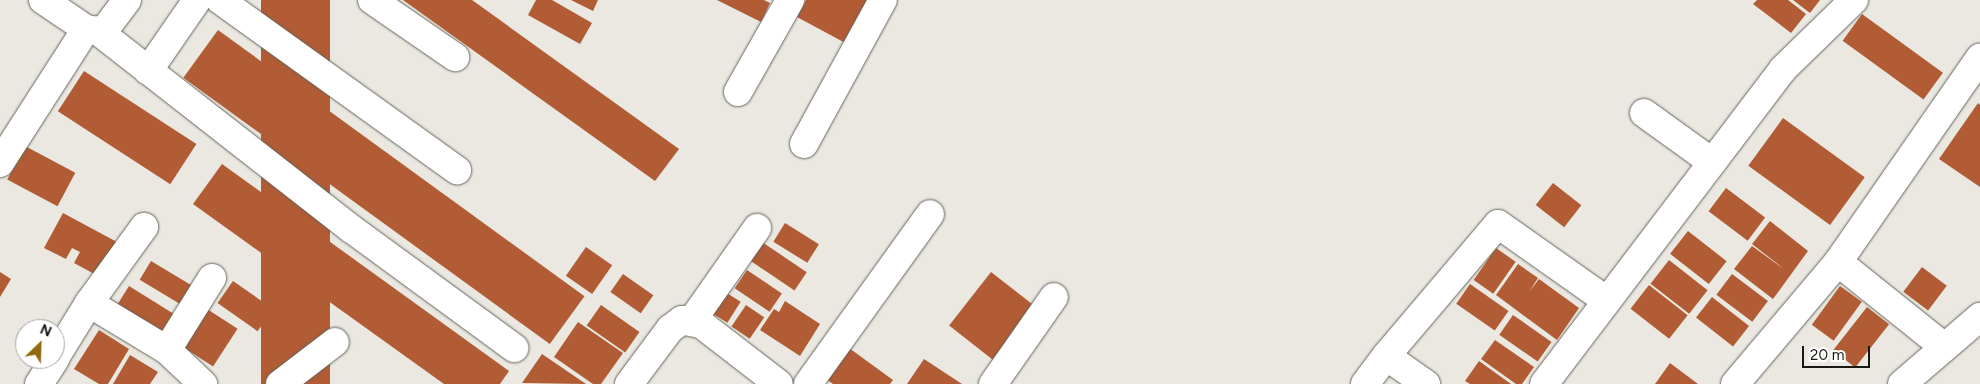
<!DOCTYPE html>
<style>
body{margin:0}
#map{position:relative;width:1980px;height:384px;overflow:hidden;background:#eae8e0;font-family:Figtree,sans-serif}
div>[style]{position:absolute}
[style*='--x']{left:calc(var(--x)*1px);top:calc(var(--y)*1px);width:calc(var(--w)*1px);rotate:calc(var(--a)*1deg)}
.building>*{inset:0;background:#b15c34;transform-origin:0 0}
.roads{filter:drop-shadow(0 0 1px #66645d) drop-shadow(0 0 1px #66645d)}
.minor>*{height:28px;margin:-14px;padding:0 14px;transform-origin:14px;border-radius:14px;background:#fff}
span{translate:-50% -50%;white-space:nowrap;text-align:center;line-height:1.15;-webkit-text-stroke:4.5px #fff;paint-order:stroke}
.north{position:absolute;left:15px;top:319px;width:50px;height:50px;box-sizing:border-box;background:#fff;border:1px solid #a3a3a1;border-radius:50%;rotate:24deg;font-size:14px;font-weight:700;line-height:20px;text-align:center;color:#191815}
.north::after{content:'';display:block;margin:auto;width:18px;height:22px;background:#8f6a0f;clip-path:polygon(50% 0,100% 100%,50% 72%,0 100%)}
.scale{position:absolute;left:1802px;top:346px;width:68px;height:22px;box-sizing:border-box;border:2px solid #191815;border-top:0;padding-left:6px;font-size:15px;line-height:18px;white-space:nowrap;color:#191815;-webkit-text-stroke:4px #fff;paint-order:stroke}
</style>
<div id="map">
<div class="building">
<i style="left:261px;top:0;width:69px;height:432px"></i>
<i style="clip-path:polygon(403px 0,472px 0,679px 149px,655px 181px)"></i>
<i style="clip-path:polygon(536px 0,552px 0,592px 23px,580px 44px,528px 15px)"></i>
<i style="clip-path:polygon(571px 0,598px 0,593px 11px)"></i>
<i style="clip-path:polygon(717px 0,764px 0,770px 3px,761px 22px)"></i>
<i style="clip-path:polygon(806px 0,873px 0,849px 45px,797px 17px)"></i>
<i style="clip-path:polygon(1757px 0,1788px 0,1806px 14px,1791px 33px,1753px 4px)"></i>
<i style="clip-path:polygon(1793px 0,1820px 0,1810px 13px)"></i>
<i style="left:1862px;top:14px;width:100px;height:33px;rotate:36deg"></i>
<i style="left:218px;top:30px;width:453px;height:59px;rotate:36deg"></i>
<i style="left:84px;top:71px;width:134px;height:48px;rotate:33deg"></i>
<i style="clip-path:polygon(1978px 103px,1980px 105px,1980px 187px,1939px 159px)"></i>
<i style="left:1783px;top:118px;width:101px;height:59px;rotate:36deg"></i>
<i style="left:25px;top:146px;width:57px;height:38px;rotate:28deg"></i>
<i style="clip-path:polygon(222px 164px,509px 371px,500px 384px,444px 384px,193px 204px)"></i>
<i style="left:1553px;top:183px;width:36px;height:28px;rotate:38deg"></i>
<i style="left:1726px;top:188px;width:49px;height:29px;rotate:37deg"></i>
<i style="clip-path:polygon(63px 213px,117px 242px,98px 276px,74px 263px,80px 252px,72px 248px,66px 259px,44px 248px)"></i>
<i style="clip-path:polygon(1770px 221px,1808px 251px,1773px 299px,1734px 269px,1752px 246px,1784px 269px,1752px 244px)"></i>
<i style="left:785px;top:223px;width:40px;height:22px;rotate:32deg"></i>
<i style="left:1688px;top:231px;width:49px;height:29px;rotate:38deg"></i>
<i style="left:762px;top:242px;width:54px;height:22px;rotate:34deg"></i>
<i style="left:586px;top:247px;width:32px;height:35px;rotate:35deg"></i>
<i style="left:1496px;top:248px;width:24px;height:39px;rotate:35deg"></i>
<i style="left:1669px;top:260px;width:49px;height:30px;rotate:38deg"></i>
<i style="left:151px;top:261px;width:50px;height:22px;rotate:31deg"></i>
<i style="clip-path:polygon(1518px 264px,1538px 278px,1529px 292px,1539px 279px,1579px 308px,1557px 340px,1496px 295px)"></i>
<i style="left:1922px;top:267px;width:31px;height:31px;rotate:37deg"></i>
<i style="left:747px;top:270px;width:42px;height:22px;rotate:34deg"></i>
<i style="clip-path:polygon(0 272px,11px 279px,0 297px)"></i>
<i style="left:991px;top:272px;width:55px;height:68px;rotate:38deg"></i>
<i style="left:623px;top:274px;width:37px;height:22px;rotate:35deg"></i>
<i style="left:1732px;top:274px;width:45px;height:26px;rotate:37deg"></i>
<i style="left:233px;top:281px;width:49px;height:27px;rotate:35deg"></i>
<i style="left:1470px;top:284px;width:47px;height:24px;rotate:35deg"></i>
<i style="left:1649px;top:285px;width:49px;height:30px;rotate:38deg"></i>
<i style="left:129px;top:286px;width:53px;height:25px;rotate:32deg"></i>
<i style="left:1840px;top:286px;width:27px;height:48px;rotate:36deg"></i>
<i style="left:722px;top:290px;width:22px;height:25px;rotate:32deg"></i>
<i style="left:1712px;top:297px;width:47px;height:26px;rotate:38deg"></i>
<i style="clip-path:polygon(785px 301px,820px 324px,800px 356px,760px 330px,774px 309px,779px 312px)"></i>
<i style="left:601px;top:305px;width:47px;height:25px;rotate:35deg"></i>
<i style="left:746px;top:305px;width:22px;height:26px;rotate:34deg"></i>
<i style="left:204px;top:307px;width:40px;height:45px;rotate:33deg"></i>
<i style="left:1867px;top:307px;width:28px;height:55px;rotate:38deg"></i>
<i style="left:1513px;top:315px;width:47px;height:24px;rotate:35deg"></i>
<i style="clip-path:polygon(578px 322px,623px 353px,601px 384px,593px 384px,554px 357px)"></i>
<i style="clip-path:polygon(99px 330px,129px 349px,108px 384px,99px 384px,74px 369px)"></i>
<i style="clip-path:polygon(1495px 340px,1534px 367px,1522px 384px,1516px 384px,1481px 359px)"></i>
<i style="clip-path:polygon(849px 348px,893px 380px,890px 384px,833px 384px,826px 379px)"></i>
<i style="clip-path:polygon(542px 354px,586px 384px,522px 383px)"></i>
<i style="clip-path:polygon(130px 355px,158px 372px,150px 384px,113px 384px)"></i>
<i style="clip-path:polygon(924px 359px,962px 384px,907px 384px)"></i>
<i style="clip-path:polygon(1479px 361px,1511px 384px,1470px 384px,1465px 381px)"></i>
<i style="clip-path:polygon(1670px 363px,1698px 384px,1655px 384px)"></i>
</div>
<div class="roads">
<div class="minor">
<i style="--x:220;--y:0;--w:292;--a:35.7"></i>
<i style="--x:372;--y:0;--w:101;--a:34.5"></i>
<i style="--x:86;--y:29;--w:12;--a:9"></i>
<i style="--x:98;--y:31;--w:9;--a:-21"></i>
<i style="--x:106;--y:28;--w:35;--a:-53"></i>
<i style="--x:98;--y:31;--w:323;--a:38"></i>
<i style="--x:353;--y:230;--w:200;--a:36.2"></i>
<i style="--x:148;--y:71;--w:86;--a:-55.4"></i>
<i style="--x:738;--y:92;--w:106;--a:-60.5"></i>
<i style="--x:1644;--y:113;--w:84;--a:35.8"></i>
<i style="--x:804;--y:144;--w:164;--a:-61.3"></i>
<i style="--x:0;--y:163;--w:159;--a:-57.3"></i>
<i style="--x:86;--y:29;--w:52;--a:-146"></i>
<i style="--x:1838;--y:262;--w:136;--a:38.7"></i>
<i style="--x:89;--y:303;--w:91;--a:31.1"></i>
<i style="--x:167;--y:350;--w:50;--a:43.4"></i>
<i style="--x:691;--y:322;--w:115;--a:-54.9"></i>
<i style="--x:167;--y:350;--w:85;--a:-58"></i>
<i style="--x:1386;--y:356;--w:49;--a:35"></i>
<i style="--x:55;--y:358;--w:65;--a:-58.3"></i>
<i style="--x:89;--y:303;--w:94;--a:-54.1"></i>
<i style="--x:39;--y:384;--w:30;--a:-57"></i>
<i style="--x:280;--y:384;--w:69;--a:-37.4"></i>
<i style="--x:629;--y:384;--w:69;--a:-53.3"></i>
<i style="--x:670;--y:329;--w:15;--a:-37"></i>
<i style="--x:682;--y:320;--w:19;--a:12"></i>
<i style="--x:701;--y:324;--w:98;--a:37.6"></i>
<i style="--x:808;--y:384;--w:209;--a:-54.3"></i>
<i style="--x:993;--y:384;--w:106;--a:-55"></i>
<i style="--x:1365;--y:384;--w:35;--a:-53"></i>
<i style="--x:1386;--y:356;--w:173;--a:-49.7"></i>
<i style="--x:1498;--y:224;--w:133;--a:35.2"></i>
<i style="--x:1544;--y:384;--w:395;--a:-52.8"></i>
<i style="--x:1783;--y:69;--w:99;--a:-44.2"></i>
<i style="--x:1735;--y:384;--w:160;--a:-49.8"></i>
<i style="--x:1838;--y:262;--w:249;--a:-55.2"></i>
<i style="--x:1902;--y:384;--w:103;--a:-40.7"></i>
</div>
</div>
<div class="north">N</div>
<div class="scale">20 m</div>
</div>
